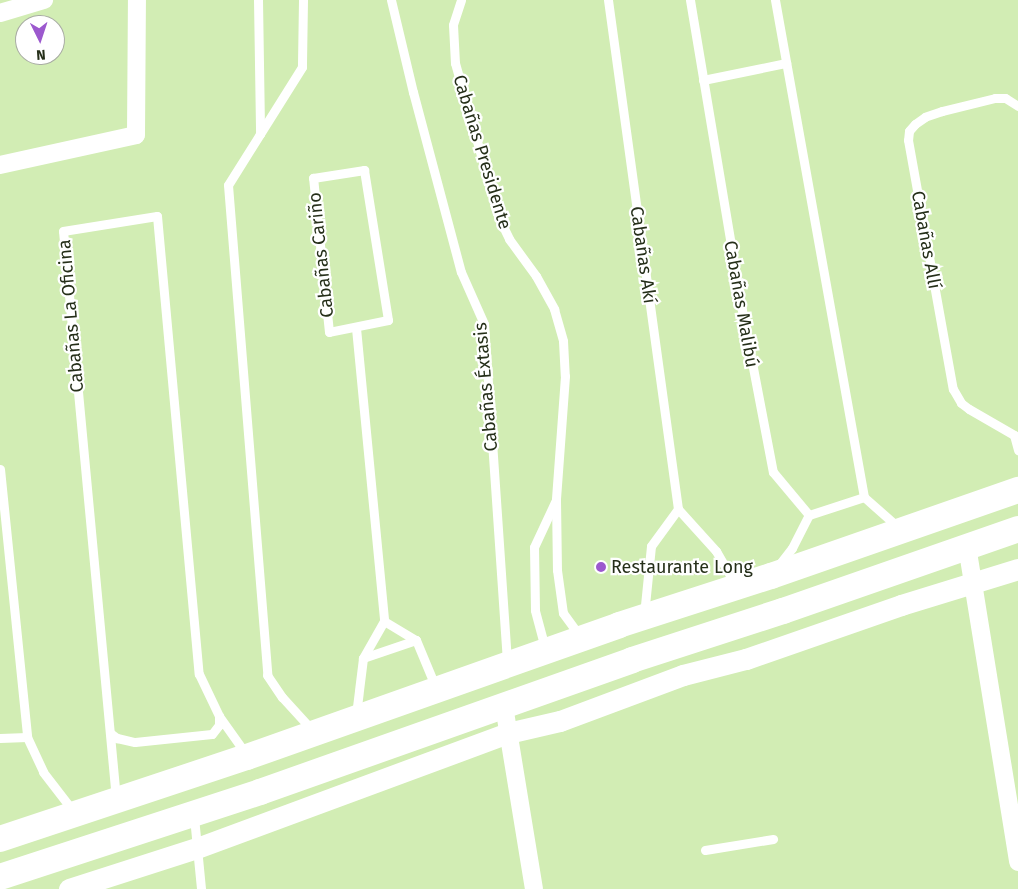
<!DOCTYPE html>
<meta charset="utf-8">
<style>
body{margin:0}
#map{position:relative;width:1018px;height:889px;overflow:hidden;background:#d2edb4;font-family:"Fira Sans",sans-serif}
div>[style]{position:absolute}
[style*='--x']{left:calc(var(--x)*1px);top:calc(var(--y)*1px);width:calc(var(--w)*1px);rotate:calc(var(--a)*1deg)}
.service>*{height:9px;margin:-4.5px;padding:0 4.5px;transform-origin:4.5px;border-radius:4.5px;background:#fff}
.minor>*{height:18px;margin:-9px;padding:0 9px;transform-origin:9px;border-radius:9px;background:#fff}
.tertiary>*{height:21px;margin:-10.5px;padding:0 10.5px;transform-origin:10.5px;border-radius:10.5px;background:#fff}
.primary>*{height:26px;margin:-13px;padding:0 13px;transform-origin:13px;border-radius:13px;background:#fff}
.dots>*{width:14px;height:14px;translate:-50% -50%;box-sizing:border-box;border:2px solid #fff;border-radius:50%}
span{translate:-50% -50%;white-space:nowrap;text-align:center;line-height:1.15;-webkit-text-stroke:4.5px #fff;paint-order:stroke}
.street-label{font-size:18px;color:#252f19}
.poi-label{font-size:18px;color:#252f19}
.left{translate:0 -50%;text-align:left}
.north{position:absolute;left:15px;top:15px;width:50px;height:50px;box-sizing:border-box;background:#fff;border:1px solid #a8aca3;border-radius:50%;rotate:176deg;font-size:14px;font-weight:700;line-height:20px;text-align:center;color:#252f19}
.north::after{content:'';display:block;margin:auto;width:18px;height:22px;background:#9c59ce;clip-path:polygon(50% 0,100% 100%,50% 72%,0 100%)}
</style>
<div id="map">
<div class="service">
<i style="--x:258;--y:0;--w:134;--a:89.1"></i>
<i style="--x:303;--y:0;--w:67;--a:90.9"></i>
<i style="--x:302;--y:67;--w:139;--a:122.1"></i>
<i style="--x:228;--y:185;--w:492;--a:85.4"></i>
<i style="--x:267;--y:675;--w:27;--a:56"></i>
<i style="--x:282;--y:697;--w:46;--a:47.6"></i>
<i style="--x:391;--y:0;--w:95;--a:76.6"></i>
<i style="--x:413;--y:92;--w:186;--a:75.1"></i>
<i style="--x:461;--y:272;--w:57;--a:66.1"></i>
<i style="--x:484;--y:324;--w:340;--a:86.1"></i>
<i style="--x:461;--y:0;--w:26;--a:108"></i>
<i style="--x:453;--y:25;--w:38;--a:87"></i>
<i style="--x:455;--y:63;--w:159;--a:74.3"></i>
<i style="--x:498;--y:216;--w:25;--a:64"></i>
<i style="--x:509;--y:239;--w:46;--a:53.9"></i>
<i style="--x:536;--y:276;--w:38;--a:61"></i>
<i style="--x:554;--y:309;--w:33;--a:74"></i>
<i style="--x:563;--y:341;--w:35;--a:87"></i>
<i style="--x:565;--y:376;--w:124;--a:94.2"></i>
<i style="--x:556;--y:500;--w:70;--a:89.2"></i>
<i style="--x:557;--y:570;--w:43;--a:82.1"></i>
<i style="--x:563;--y:613;--w:29;--a:54"></i>
<i style="--x:608;--y:0;--w:514;--a:82.17"></i>
<i style="--x:678;--y:509;--w:57;--a:47.9"></i>
<i style="--x:716;--y:551;--w:38;--a:60"></i>
<i style="--x:690;--y:0;--w:314;--a:80.5"></i>
<i style="--x:742;--y:310;--w:165;--a:79.2"></i>
<i style="--x:773;--y:472;--w:56;--a:50.1"></i>
<i style="--x:775;--y:0;--w:505;--a:79.85"></i>
<i style="--x:703;--y:80;--w:85;--a:-11.6"></i>
<i style="--x:1018;--y:106;--w:15;--a:-148"></i>
<i style="--x:1005;--y:98;--w:10;--a:180"></i>
<i style="--x:995;--y:98;--w:55;--a:166.2"></i>
<i style="--x:942;--y:111;--w:18;--a:161"></i>
<i style="--x:925;--y:117;--w:12;--a:145"></i>
<i style="--x:915;--y:124;--w:9;--a:131"></i>
<i style="--x:909;--y:131;--w:9;--a:96"></i>
<i style="--x:908;--y:140;--w:253;--a:79.8"></i>
<i style="--x:953;--y:389;--w:16;--a:60"></i>
<i style="--x:961;--y:403;--w:10;--a:37"></i>
<i style="--x:969;--y:409;--w:52;--a:30"></i>
<i style="--x:1014;--y:435;--w:16;--a:75"></i>
<i style="--x:364;--y:170;--w:152;--a:80.9"></i>
<i style="--x:388;--y:320;--w:60;--a:168.5"></i>
<i style="--x:329;--y:332;--w:155;--a:-95.9"></i>
<i style="--x:313;--y:178;--w:52;--a:-8.9"></i>
<i style="--x:356;--y:328;--w:294;--a:84.5"></i>
<i style="--x:384;--y:621;--w:43;--a:119.6"></i>
<i style="--x:363;--y:658;--w:57;--a:97"></i>
<i style="--x:0;--y:469;--w:269;--a:84.2"></i>
<i style="--x:27;--y:737;--w:38;--a:65"></i>
<i style="--x:43;--y:772;--w:49;--a:52.4"></i>
<i style="--x:778;--y:566;--w:23;--a:-52"></i>
<i style="--x:792;--y:548;--w:37;--a:-63"></i>
<i style="--x:809;--y:515;--w:58;--a:-18.1"></i>
<i style="--x:864;--y:497;--w:47;--a:41.5"></i>
<i style="--x:644;--y:615;--w:69;--a:-84.2"></i>
<i style="--x:651;--y:546;--w:46;--a:-53.9"></i>
<i style="--x:384;--y:621;--w:37;--a:31"></i>
<i style="--x:416;--y:640;--w:52;--a:67.4"></i>
<i style="--x:545;--y:648;--w:39;--a:-105"></i>
<i style="--x:535;--y:610;--w:63;--a:-90.9"></i>
<i style="--x:534;--y:547;--w:50;--a:-65"></i>
<i style="--x:363;--y:658;--w:56;--a:-18.8"></i>
<i style="--x:110;--y:733;--w:9;--a:36"></i>
<i style="--x:117;--y:738;--w:18;--a:13"></i>
<i style="--x:135;--y:742;--w:77;--a:-5.9"></i>
<i style="--x:212;--y:734;--w:11;--a:-52"></i>
<i style="--x:219;--y:725;--w:9;--a:-90"></i>
<i style="--x:0;--y:738;--w:27;--a:-2"></i>
<i style="--x:116;--y:799;--w:570;--a:-95.33"></i>
<i style="--x:63;--y:231;--w:95;--a:-9.1"></i>
<i style="--x:157;--y:216;--w:460;--a:84.8"></i>
<i style="--x:199;--y:674;--w:47;--a:64.5"></i>
<i style="--x:219;--y:716;--w:47;--a:54.6"></i>
<i style="--x:194;--y:817;--w:72;--a:84.4"></i>
<i style="--x:705;--y:850;--w:69;--a:-9.2"></i>
</div>
<div class="minor">
<i style="--x:0;--y:13;--w:46;--a:-16.5"></i>
<i style="--x:0;--y:165;--w:139;--a:-12.4"></i>
<i style="--x:136;--y:135;--w:135;--a:-89.6"></i>
<i style="--x:967;--y:546;--w:320;--a:80.8"></i>
<i style="--x:504;--y:706;--w:185;--a:80.7"></i>
</div>
<div class="tertiary">
<i style="--x:69;--y:889;--w:134;--a:-17.8"></i>
<i style="--x:197;--y:848;--w:332;--a:-20.3"></i>
<i style="--x:508;--y:733;--w:53;--a:-13"></i>
<i style="--x:560;--y:721;--w:131;--a:-20.5"></i>
<i style="--x:683;--y:675;--w:65;--a:-14.3"></i>
<i style="--x:746;--y:659;--w:164;--a:-19.2"></i>
<i style="--x:901;--y:605;--w:122;--a:-17.1"></i>
</div>
<div class="primary">
<i style="--x:0;--y:839;--w:260;--a:-18.4"></i>
<i style="--x:247;--y:757;--w:395;--a:-19.5"></i>
<i style="--x:619;--y:625;--w:160;--a:-17.9"></i>
<i style="--x:771;--y:576;--w:262;--a:-19.2"></i>
<i style="--x:0;--y:877;--w:274;--a:-18.1"></i>
<i style="--x:260;--y:792;--w:395;--a:-19.5"></i>
<i style="--x:632;--y:660;--w:159;--a:-18"></i>
<i style="--x:783;--y:611;--w:249;--a:-19.2"></i>
</div>
<div class="dots">
<i style="left:601px;top:567px;background:#9c59ce"></i>
</div>
<div class="street-label">
<span style="left:482px;top:152px;rotate:73deg">Cabañas Presidente</span>
<span style="left:926px;top:240px;rotate:80deg">Cabañas Allí</span>
<span style="left:321px;top:255px;rotate:-96deg">Cabañas Cariño</span>
<span style="left:643px;top:255px;rotate:82deg">Cabañas Akí</span>
<span style="left:741px;top:304px;rotate:80deg">Cabañas Malibú</span>
<span style="left:71px;top:316px;rotate:-95deg">Cabañas La Oficina</span>
<span style="left:486px;top:387px;rotate:-95deg">Cabañas Éxtasis</span>
</div>
<div class="poi-label">
<span class="left" style="left:611px;top:567px">Restaurante Long</span>
</div>
<div class="north">N</div>
</div>
